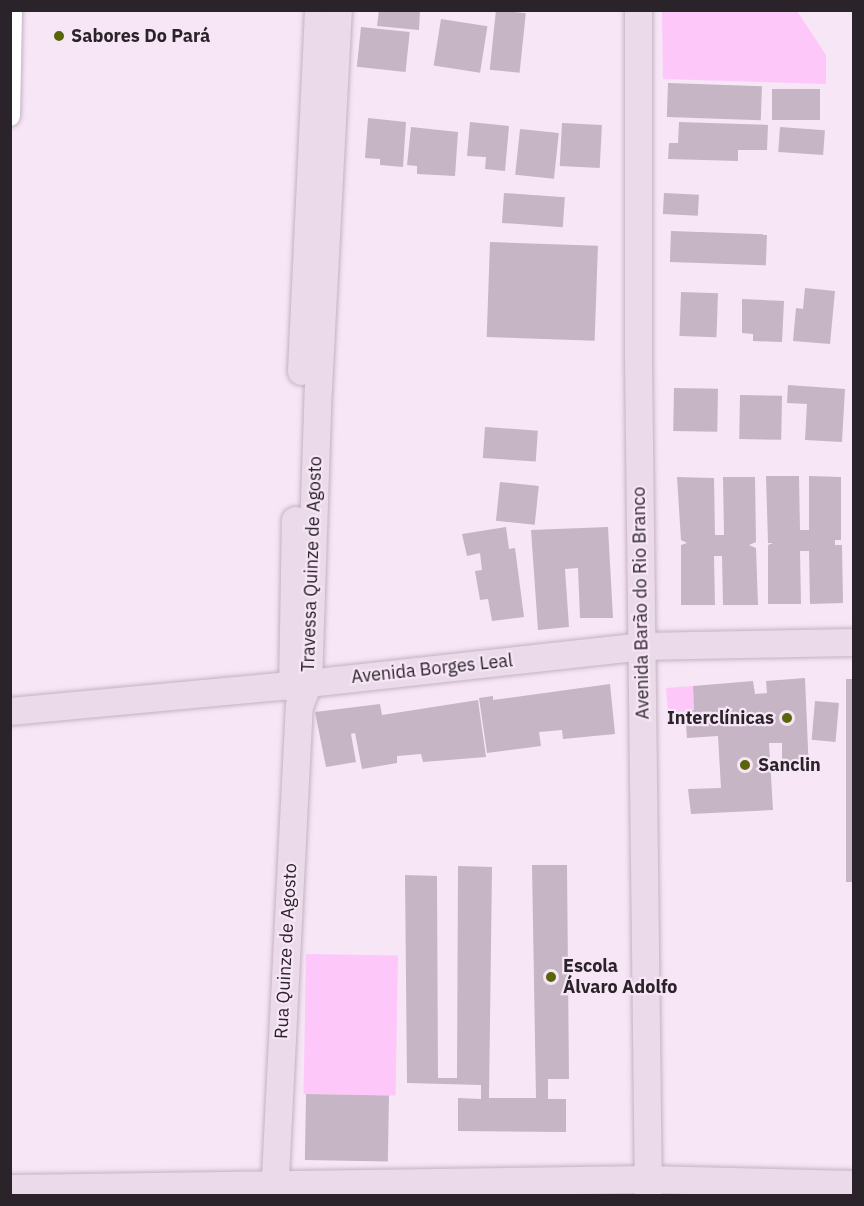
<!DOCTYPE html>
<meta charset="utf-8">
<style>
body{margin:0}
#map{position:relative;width:864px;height:1206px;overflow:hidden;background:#f7e6f6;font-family:"IBM Plex Sans",sans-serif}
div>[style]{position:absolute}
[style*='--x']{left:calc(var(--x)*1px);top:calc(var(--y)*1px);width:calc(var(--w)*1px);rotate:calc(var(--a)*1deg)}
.green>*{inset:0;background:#fdc7fa;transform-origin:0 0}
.building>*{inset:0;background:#c6b5c5;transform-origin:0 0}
.roads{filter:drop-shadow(0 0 2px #c3b2c1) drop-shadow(0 0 2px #c3b2c1)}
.street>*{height:20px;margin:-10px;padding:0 10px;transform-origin:10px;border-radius:10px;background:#fff}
.secondary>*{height:27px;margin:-13.5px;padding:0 13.5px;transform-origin:13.5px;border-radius:13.5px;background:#ebdaea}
.dots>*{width:16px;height:16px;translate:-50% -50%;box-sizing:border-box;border:3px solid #f7e6f6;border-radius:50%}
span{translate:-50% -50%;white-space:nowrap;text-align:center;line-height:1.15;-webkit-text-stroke:4.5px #f7e6f6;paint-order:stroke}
.poi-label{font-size:18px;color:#2a2329;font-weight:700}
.left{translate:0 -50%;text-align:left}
.right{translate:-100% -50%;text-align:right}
.street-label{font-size:18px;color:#2a2329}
.frame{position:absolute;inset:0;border:12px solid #2a2329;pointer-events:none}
</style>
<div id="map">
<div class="green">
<i style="clip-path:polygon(662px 11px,797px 11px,826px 55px,826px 84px,663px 79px)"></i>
<i style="clip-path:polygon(693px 686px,694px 710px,685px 711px,686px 721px,669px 722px,666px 688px)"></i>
<i style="left:306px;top:954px;width:92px;height:140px;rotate:1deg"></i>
</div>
<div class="building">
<i style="clip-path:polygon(379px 10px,420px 10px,419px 30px,377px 26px)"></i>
<i style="left:496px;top:10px;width:30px;height:60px;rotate:6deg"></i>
<i style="left:441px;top:19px;width:47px;height:47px;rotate:9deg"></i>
<i style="left:361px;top:27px;width:49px;height:40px;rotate:6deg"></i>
<i style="left:668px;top:83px;width:94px;height:34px;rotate:2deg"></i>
<i style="left:772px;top:89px;width:48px;height:31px"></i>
<i style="clip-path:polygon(368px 118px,406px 122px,403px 167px,380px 165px,380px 159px,365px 158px)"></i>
<i style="clip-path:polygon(470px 122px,509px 126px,505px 171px,485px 169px,486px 157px,467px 156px)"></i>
<i style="clip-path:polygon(679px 122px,768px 125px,767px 150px,738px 150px,738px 161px,668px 159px,669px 143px,678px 143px)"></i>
<i style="left:562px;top:123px;width:40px;height:43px;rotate:3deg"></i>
<i style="clip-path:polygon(411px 127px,458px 132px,455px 176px,417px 174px,417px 166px,407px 165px)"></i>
<i style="left:780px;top:127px;width:45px;height:25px;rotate:4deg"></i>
<i style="left:520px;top:129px;width:39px;height:46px;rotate:6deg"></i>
<i style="left:504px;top:193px;width:61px;height:30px;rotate:4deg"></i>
<i style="left:664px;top:193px;width:35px;height:21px;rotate:3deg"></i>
<i style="left:671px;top:231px;width:96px;height:31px;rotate:2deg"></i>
<i style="left:490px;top:242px;width:108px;height:95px;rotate:2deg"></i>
<i style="clip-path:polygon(805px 288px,835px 291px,830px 344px,793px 341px,796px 308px,803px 309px)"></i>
<i style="left:681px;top:292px;width:37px;height:44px;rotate:2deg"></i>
<i style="clip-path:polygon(742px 299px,784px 301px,782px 342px,753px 341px,753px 334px,742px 333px)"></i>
<i style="clip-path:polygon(788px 385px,845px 389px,842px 442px,805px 440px,807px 404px,787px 403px)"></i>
<i style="left:674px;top:388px;width:44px;height:43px;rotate:1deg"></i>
<i style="left:740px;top:395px;width:42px;height:44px;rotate:1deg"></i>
<i style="left:485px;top:427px;width:53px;height:31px;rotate:4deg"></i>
<i style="clip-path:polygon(766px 476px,799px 476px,800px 530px,809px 530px,809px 476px,841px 477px,841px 540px,835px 540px,835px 545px,842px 545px,843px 603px,810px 604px,809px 551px,800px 551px,801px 604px,768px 604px,768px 545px,773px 543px,768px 543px)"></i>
<i style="clip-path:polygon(677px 477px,714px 478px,715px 535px,724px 535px,723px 477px,755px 477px,756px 542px,749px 545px,756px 548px,758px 605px,723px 605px,722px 556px,714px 556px,715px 605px,681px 605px,681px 545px,687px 543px,681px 540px)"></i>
<i style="left:500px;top:482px;width:39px;height:39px;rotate:6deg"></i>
<i style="clip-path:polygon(506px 527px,509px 549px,515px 548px,524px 617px,492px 621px,488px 599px,480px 600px,475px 571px,482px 570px,480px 553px,467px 556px,462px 534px)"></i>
<i style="clip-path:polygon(608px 527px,613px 618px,580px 618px,578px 568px,565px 569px,569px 627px,538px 630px,531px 530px)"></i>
<i style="clip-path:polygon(805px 678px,809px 772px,782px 772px,782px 743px,769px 743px,773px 810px,691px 814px,688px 789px,721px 788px,718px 736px,687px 738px,685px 711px,694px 710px,693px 686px,753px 681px,755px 694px,767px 693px,766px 681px)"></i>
<i style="left:846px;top:679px;width:8px;height:203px"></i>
<i style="clip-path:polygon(610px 684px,615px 734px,563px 739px,562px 730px,539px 732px,541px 746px,487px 753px,479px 698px,493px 696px,493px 700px)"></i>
<i style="clip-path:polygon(478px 700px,486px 757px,423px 762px,421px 754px,397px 756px,397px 763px,362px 769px,355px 733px,351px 734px,356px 762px,326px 767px,315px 712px,380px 704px,382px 715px)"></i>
<i style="left:815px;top:701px;width:24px;height:39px;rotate:5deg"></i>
<i style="clip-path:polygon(532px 865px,567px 865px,569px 1079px,548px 1079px,548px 1099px,566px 1099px,566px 1132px,458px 1131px,458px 1098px,481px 1099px,481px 1085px,407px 1083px,405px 875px,437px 876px,438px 1078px,457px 1078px,458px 866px,492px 867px,489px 1098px,536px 1098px)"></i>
<i style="left:306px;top:1094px;width:83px;height:66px;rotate:1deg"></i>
</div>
<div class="roads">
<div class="street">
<i style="--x:10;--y:116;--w:106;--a:-88.9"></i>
</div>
<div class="secondary">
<i style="--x:638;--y:10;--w:348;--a:90"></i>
<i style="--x:638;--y:358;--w:838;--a:89.32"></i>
<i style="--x:301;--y:371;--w:361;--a:-87.3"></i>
<i style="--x:292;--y:688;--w:168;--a:-89"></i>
<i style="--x:10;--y:711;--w:281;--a:-5.3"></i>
<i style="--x:290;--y:685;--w:353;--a:-6.3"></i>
<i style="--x:641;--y:646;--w:213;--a:-1.1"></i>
<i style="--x:10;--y:1188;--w:637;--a:-0.81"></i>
<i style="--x:647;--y:1179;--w:207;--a:1.4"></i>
<i style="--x:274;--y:1196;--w:491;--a:-87.1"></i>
<i style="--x:299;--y:706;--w:25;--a:-69"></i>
<i style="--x:308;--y:683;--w:295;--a:-88.1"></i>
<i style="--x:318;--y:388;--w:379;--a:-87"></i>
</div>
</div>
<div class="dots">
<i style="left:59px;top:36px;background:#586508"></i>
<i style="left:787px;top:718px;background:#586508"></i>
<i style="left:745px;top:765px;background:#586508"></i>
<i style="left:551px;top:977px;background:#586508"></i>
</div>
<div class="poi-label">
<span class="left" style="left:71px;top:36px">Sabores Do Pará</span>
<span class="right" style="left:774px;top:718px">Interclínicas</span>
<span class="left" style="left:758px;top:765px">Sanclin</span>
<span class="left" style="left:563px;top:977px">Escola<br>Álvaro Adolfo</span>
</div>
<div class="street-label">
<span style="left:312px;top:564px;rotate:-88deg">Travessa Quinze de Agosto</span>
<span style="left:641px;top:603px;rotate:-91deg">Avenida Barão do Rio Branco</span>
<span style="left:432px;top:669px;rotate:-6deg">Avenida Borges Leal</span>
<span style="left:286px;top:951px;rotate:-87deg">Rua Quinze de Agosto</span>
</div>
<div class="frame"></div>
</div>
